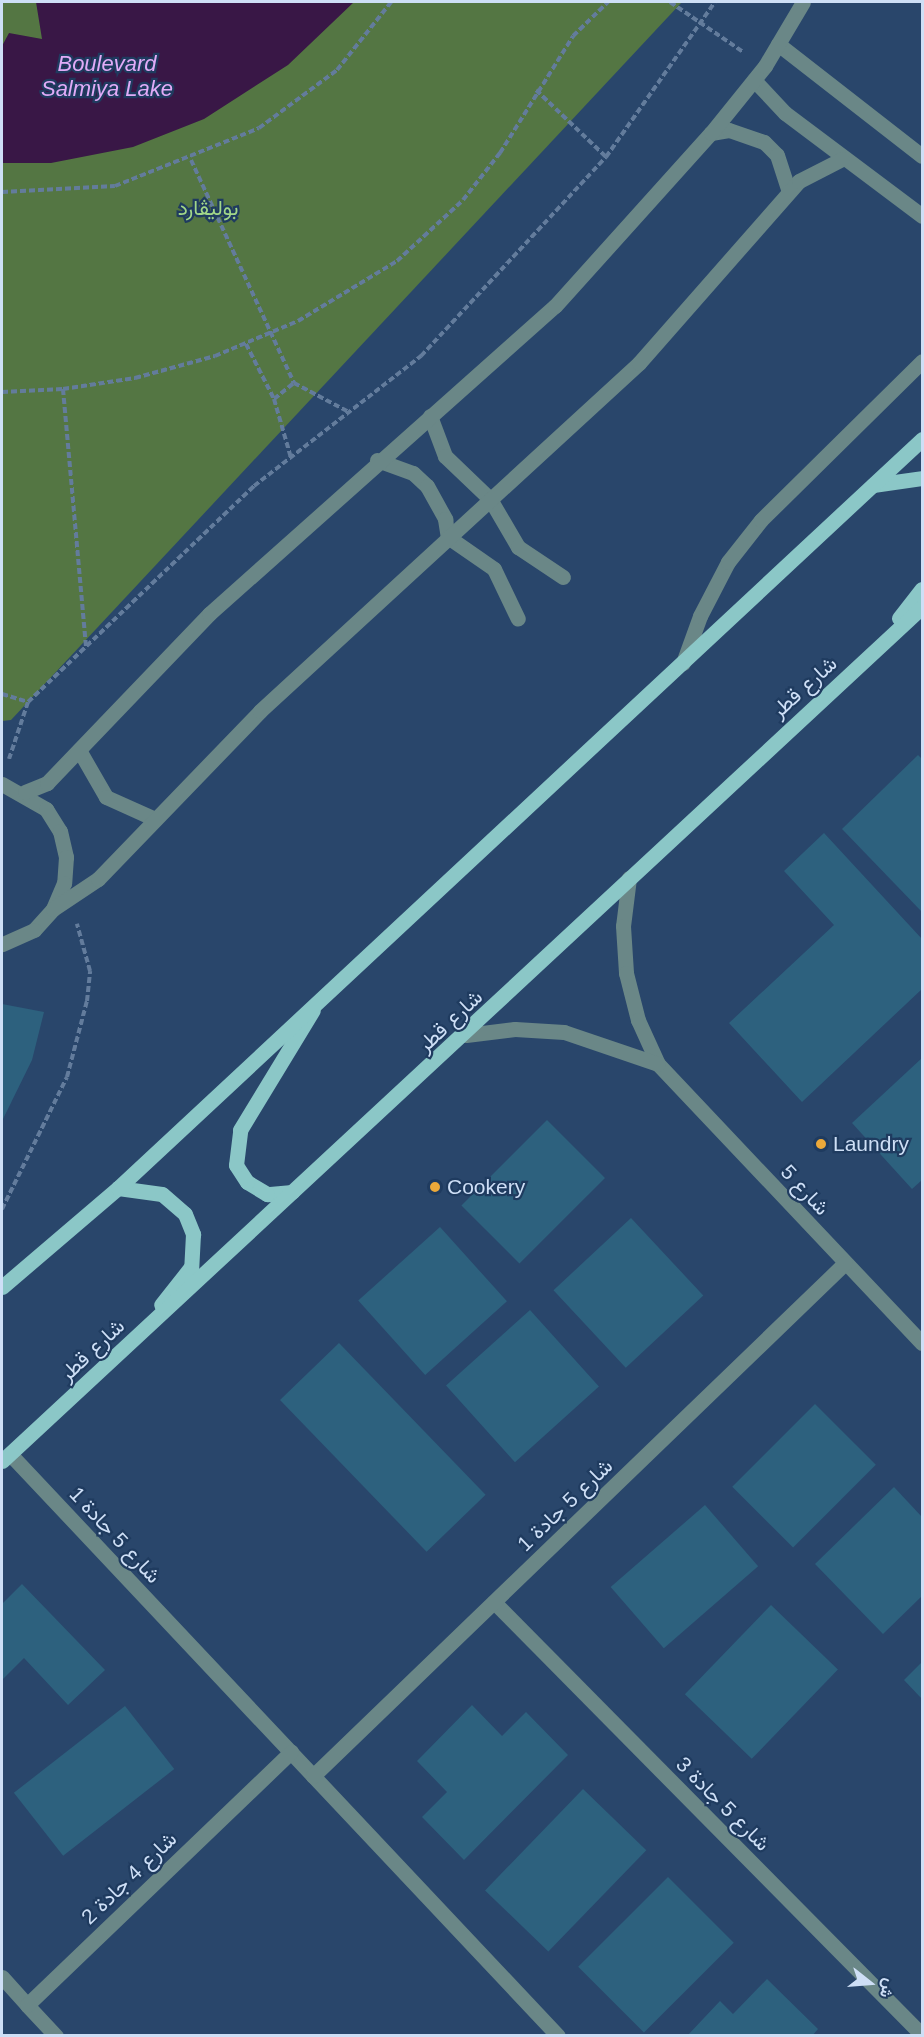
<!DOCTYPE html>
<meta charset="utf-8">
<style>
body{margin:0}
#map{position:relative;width:924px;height:2037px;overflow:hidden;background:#29466b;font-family:Arial,Vazirmatn,sans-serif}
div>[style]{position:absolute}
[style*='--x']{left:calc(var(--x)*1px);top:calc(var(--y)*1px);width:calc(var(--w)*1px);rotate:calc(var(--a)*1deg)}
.green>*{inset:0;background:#547643}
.water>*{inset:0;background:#391746}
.building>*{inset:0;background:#2d617e;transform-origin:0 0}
.path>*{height:4px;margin-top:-2px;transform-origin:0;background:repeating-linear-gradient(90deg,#637c9c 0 6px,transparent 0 9px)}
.minor>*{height:15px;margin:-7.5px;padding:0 7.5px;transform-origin:7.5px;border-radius:7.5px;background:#6a8787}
.major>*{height:15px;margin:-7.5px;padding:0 7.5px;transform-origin:7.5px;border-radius:7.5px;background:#8bc7c7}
.dots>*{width:16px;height:16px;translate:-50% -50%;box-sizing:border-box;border:3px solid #1f3b5f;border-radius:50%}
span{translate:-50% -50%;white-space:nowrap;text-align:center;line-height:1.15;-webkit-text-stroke:4.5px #1f3b5f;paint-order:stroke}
.park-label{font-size:21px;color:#a2d788}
.street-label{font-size:21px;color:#cedff6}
.poi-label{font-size:21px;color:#cedff6}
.left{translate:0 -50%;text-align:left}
.water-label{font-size:22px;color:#e1abf7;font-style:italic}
.frame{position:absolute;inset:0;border:3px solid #cedff6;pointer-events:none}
.north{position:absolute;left:840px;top:1953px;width:60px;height:60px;-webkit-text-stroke:4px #1f3b5f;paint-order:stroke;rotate:107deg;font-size:16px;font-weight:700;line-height:24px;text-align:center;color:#cedff6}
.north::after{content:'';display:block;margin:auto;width:21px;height:27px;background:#cedff6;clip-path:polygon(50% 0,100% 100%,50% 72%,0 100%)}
</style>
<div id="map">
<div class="green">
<i style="clip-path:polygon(2px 2px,682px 2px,11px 720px,2px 721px)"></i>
</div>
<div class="water">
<i style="clip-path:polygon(36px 2px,354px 2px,288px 65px,204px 119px,133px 147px,51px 163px,2px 163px,2px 46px,9px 33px,42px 39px)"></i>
</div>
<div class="building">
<i style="clip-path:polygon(918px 755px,922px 759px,922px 912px,842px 829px)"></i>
<i style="clip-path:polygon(824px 833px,922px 939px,922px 989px,802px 1102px,729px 1023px,834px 925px,784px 871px)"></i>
<i style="clip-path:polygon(2px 1004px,44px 1012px,32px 1060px,2px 1121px)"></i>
<i style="clip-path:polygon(922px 1058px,922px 1180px,912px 1189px,852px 1123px)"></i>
<i style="left:547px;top:1120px;width:82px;height:121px;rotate:45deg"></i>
<i style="left:631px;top:1218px;width:106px;height:106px;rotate:47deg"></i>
<i style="left:440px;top:1227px;width:100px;height:110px;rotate:48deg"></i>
<i style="left:530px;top:1310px;width:103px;height:113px;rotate:48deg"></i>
<i style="left:339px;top:1343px;width:211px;height:82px;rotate:46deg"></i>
<i style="left:815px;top:1404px;width:86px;height:117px;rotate:45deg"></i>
<i style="clip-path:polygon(894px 1487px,922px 1517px,922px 1596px,883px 1634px,815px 1564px)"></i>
<i style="left:705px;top:1505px;width:81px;height:125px;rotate:49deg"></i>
<i style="clip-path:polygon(22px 1584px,105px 1670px,68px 1705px,24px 1658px,2px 1680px,2px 1604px)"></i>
<i style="left:771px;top:1605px;width:93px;height:124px;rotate:44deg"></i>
<i style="clip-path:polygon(922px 1662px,922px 1699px,904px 1680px)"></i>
<i style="clip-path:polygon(472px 1705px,502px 1736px,526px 1712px,568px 1755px,464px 1860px,422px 1817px,447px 1792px,417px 1761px)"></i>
<i style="left:125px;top:1706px;width:80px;height:141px;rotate:52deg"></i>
<i style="left:583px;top:1789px;width:88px;height:141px;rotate:44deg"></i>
<i style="left:668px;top:1877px;width:93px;height:127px;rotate:45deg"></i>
<i style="clip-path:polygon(767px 1979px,818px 2029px,812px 2036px,687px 2036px,720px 2001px,733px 2014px)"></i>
</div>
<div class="path">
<i style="--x:670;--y:2;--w:88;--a:34.4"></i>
<i style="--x:536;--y:90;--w:97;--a:43.7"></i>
<i style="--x:191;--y:160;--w:246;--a:65.2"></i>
<i style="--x:294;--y:383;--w:62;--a:27.8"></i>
<i style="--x:2;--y:192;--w:113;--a:-3"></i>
<i style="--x:115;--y:186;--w:155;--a:-21.9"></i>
<i style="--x:259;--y:128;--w:97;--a:-36.6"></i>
<i style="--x:337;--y:70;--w:87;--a:-51.5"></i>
<i style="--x:246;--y:344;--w:62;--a:63"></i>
<i style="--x:274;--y:399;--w:61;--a:73.9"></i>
<i style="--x:63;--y:389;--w:259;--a:84.9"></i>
<i style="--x:2;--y:392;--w:61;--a:-2.8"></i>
<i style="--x:63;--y:389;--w:73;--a:-8.7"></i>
<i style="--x:135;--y:378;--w:83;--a:-15.4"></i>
<i style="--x:215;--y:356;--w:90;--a:-22.9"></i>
<i style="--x:298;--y:321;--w:116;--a:-31.2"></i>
<i style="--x:397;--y:261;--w:90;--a:-42.7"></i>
<i style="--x:463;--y:200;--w:60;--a:-51.8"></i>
<i style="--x:500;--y:153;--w:138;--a:-58"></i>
<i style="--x:573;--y:36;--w:49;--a:-44.2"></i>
<i style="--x:274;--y:399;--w:26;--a:-39"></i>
<i style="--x:2;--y:694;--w:27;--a:17"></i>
<i style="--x:9;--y:759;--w:60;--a:-71.6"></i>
<i style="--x:28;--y:702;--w:313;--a:-43.7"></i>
<i style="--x:254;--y:486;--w:212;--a:-37.9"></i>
<i style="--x:421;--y:356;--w:272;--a:-47.1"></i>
<i style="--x:606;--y:157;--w:189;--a:-54.9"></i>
<i style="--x:2;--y:1209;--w:147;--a:-63.8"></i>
<i style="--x:67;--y:1077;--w:79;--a:-75.3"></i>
<i style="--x:87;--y:1001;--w:30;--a:-84"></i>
<i style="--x:90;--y:971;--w:49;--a:-105.5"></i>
</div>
<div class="minor">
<i style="--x:778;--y:44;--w:182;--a:37.9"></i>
<i style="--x:754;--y:80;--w:45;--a:46.8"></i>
<i style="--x:785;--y:113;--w:171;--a:36.9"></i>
<i style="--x:711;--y:133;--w:18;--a:-9"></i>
<i style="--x:729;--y:130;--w:37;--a:19"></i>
<i style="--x:764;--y:142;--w:18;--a:45"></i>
<i style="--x:777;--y:155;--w:38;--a:72"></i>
<i style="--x:430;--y:416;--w:43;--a:69.4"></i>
<i style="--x:445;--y:456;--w:62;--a:43.7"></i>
<i style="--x:490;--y:499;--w:56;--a:59.7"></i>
<i style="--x:518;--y:547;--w:54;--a:33.7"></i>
<i style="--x:377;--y:460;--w:38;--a:20"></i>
<i style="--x:413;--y:473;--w:19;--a:43"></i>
<i style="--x:427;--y:486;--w:38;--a:61"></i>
<i style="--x:445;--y:519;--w:18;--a:81"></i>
<i style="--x:448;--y:537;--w:56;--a:34.8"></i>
<i style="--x:494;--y:569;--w:55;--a:64.4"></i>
<i style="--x:683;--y:663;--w:50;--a:-70.1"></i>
<i style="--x:700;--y:616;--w:61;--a:-62.6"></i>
<i style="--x:728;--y:562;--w:53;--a:-51.8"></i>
<i style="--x:761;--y:520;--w:226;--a:-44.6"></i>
<i style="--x:79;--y:750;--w:54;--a:60.1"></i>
<i style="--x:106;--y:797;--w:54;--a:24.2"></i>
<i style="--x:2;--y:784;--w:51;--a:29.6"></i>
<i style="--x:46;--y:809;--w:26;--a:58"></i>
<i style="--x:60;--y:831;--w:27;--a:77"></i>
<i style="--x:66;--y:857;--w:26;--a:94"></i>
<i style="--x:64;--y:883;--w:28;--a:113"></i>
<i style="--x:53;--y:909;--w:28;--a:132"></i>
<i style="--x:34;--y:930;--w:35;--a:156"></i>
<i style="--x:25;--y:792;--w:24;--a:-22"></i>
<i style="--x:47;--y:783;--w:234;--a:-46.2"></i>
<i style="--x:209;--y:614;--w:463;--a:-41.7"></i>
<i style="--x:555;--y:306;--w:233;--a:-48"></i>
<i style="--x:711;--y:133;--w:86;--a:-51.1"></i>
<i style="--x:765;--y:66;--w:74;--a:-59.3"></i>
<i style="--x:629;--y:878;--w:48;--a:97.1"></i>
<i style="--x:623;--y:926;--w:47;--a:86.3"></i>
<i style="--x:626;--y:973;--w:49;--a:75.7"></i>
<i style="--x:638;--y:1020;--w:48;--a:65.6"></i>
<i style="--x:658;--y:1064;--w:384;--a:46.6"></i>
<i style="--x:53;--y:909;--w:54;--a:-33.7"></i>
<i style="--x:98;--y:879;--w:233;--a:-46"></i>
<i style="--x:260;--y:711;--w:515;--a:-42.56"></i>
<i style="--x:639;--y:363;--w:242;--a:-48.7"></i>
<i style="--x:799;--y:181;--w:48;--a:-27.1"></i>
<i style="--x:466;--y:1035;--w:49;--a:-7"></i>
<i style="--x:515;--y:1029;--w:49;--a:3.5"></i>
<i style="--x:564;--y:1032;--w:99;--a:18.8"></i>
<i style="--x:10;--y:1454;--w:799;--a:46.72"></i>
<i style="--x:494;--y:1602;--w:609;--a:45.33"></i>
<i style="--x:313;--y:1776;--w:739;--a:-43.96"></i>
<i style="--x:2;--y:1977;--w:38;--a:48"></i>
<i style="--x:56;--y:2036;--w:42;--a:-133.1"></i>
<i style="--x:27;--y:2005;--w:366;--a:-43.8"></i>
</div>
<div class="major">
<i style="--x:873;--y:485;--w:49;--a:-8.1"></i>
<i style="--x:899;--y:618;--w:37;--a:-52"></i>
<i style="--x:118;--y:1188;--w:44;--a:7.8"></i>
<i style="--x:162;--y:1194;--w:30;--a:41"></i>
<i style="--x:185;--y:1214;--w:22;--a:68"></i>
<i style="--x:193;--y:1234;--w:33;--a:93"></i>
<i style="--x:191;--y:1267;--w:48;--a:128.3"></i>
<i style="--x:292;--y:1192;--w:25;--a:175"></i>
<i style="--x:267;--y:1194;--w:23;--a:-149"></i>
<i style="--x:247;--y:1182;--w:20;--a:-123"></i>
<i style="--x:236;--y:1165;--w:35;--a:-83"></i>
<i style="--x:240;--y:1130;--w:140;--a:-58.7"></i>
<i style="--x:2;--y:1287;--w:153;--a:-40.5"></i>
<i style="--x:118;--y:1188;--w:1099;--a:-42.97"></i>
<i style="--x:2;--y:1461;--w:1255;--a:-42.87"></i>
</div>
<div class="dots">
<i style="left:821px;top:1144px;background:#eca93a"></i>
<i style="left:435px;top:1187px;background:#eca93a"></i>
</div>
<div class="park-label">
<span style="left:208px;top:208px">بوليڤارد</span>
</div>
<div class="street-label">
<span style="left:804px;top:687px;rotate:-42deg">شارع قطر</span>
<span style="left:450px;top:1021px;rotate:-43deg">شارع قطر</span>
<span style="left:805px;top:1190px;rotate:47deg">شارع 5</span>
<span style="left:92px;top:1350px;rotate:-43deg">شارع قطر</span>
<span style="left:565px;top:1505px;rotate:-44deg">شارع 5 جادة 1</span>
<span style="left:115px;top:1535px;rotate:47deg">شارع 5 جادة 1</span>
<span style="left:723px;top:1804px;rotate:45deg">شارع 5 جادة 3</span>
<span style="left:129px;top:1878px;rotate:-44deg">شارع 4 جادة 2</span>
</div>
<div class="poi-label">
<span class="left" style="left:833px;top:1144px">Laundry</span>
<span class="left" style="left:447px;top:1187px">Cookery</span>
</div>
<div class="water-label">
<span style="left:107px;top:76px">Boulevard<br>Salmiya Lake</span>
</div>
<div class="frame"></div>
<div class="north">ش</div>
</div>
